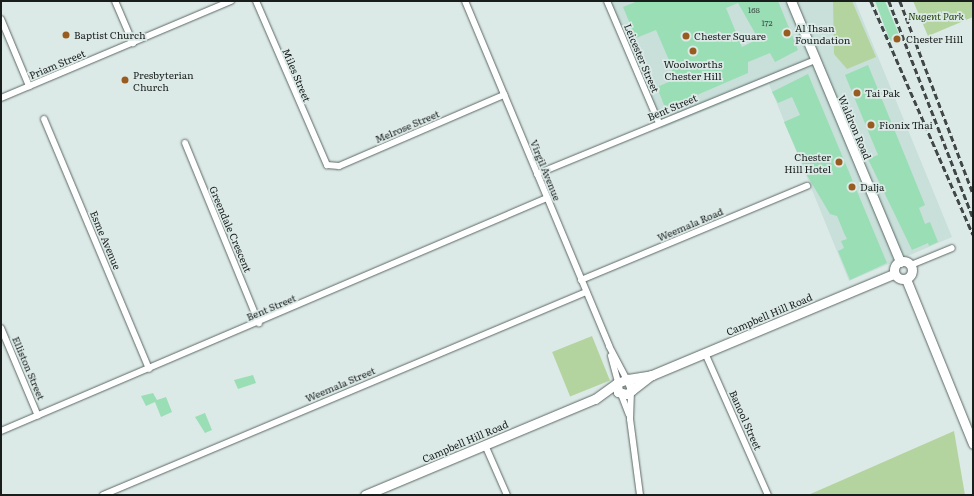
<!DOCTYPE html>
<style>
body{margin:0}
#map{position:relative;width:974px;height:496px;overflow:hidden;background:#dceae7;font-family:Literata,serif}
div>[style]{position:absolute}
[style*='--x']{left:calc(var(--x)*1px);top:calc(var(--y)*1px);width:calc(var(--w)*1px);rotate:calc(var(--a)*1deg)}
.built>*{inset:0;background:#c8dfda}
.green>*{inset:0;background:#b4d49f;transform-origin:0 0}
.building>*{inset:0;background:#9adeb6}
.roads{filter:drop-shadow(0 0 1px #5c6865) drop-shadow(0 0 1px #5c6865)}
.street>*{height:6px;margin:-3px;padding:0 3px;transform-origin:3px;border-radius:3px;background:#fff}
.secondary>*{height:9px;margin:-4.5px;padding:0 4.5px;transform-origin:4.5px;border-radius:4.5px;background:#fff}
.secondary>.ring{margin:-4.5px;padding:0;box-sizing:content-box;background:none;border:9px solid #fff;border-radius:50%}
.rail>*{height:2.5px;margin-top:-1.25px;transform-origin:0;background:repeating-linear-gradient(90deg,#404746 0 6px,transparent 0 9px)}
.dots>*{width:11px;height:11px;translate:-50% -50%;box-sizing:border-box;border:2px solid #dceae7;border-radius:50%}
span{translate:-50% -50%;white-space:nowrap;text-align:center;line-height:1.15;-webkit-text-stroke:3.5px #dceae7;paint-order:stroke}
.number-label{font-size:8px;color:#394e43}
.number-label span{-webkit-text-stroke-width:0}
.park-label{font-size:10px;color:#244404;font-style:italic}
.poi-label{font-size:10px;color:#191e1d}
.left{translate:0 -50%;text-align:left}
.right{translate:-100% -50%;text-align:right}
.street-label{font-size:10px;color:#191e1d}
.frame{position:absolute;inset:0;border:2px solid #191e1d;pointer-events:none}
</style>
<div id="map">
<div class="built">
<i style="clip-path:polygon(607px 1px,855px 1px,952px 237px,849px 281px,769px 84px,661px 129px)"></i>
</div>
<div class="green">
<i style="clip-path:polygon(833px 1px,852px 1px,876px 57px,847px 69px,834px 54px)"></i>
<i style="clip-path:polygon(913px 1px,973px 1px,973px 17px,928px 36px)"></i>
<i style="left:592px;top:336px;width:48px;height:43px;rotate:68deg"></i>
<i style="clip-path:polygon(954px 431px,965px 495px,808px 495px,831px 485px)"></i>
</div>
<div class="building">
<i style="clip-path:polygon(evenodd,638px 1px,778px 1px,798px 50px,775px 62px,770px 53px,748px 62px,748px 73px,669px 107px,664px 105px,657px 87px,671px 81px,672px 67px,656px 30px,636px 38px,623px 7px,638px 1px,738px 3px,755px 33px,751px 34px,754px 41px,742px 47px,726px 8px,738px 3px)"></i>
<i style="clip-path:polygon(875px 1px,885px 1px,900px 37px,891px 41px,889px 38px)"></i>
<i style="clip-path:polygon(868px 65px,925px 205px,919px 208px,925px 224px,930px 222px,938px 242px,929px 246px,928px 243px,912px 250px,868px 159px,878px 155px,845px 75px)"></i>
<i style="clip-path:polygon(808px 74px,887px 263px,850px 280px,838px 251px,844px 248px,841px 241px,847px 239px,844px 233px,837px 216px,830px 214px,808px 177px,784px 122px,800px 115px,792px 97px,778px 103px,772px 92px)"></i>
<i style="clip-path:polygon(253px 375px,256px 383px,238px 389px,234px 380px)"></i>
<i style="clip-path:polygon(153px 393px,157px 400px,166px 397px,172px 412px,161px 417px,155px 402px,146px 406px,141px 396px)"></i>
<i style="clip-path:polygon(205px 413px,212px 430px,205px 433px,195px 417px)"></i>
</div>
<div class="roads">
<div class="street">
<i style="--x:115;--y:1;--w:46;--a:66.8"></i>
<i style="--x:256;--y:1;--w:179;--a:66.6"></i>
<i style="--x:327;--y:165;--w:12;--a:5"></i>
<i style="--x:339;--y:166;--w:180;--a:-23.3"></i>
<i style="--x:465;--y:1;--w:374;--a:67.3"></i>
<i style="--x:609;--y:346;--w:36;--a:62"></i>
<i style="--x:607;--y:1;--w:133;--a:66.9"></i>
<i style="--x:1;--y:19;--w:73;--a:67.3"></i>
<i style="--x:1;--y:98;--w:250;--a:-22.9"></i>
<i style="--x:44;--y:119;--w:271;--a:67.2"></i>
<i style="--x:185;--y:143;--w:195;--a:67.7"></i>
<i style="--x:537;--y:174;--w:300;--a:-22.3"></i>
<i style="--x:911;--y:265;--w:44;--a:-22.5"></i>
<i style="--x:581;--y:280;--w:245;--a:-22.6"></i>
<i style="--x:1;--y:328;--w:95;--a:67.2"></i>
<i style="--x:705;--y:353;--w:155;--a:66.1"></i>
<i style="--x:611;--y:356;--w:27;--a:75"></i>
<i style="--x:631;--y:391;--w:28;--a:92"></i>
<i style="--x:630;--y:419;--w:77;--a:82.5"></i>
<i style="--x:621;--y:394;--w:22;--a:69"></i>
<i style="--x:1;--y:431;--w:594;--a:-23.11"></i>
<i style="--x:485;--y:445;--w:55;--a:66.3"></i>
<i style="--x:103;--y:495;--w:524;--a:-22.8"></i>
</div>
<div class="secondary">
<i style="--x:791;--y:1;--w:283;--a:67.3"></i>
<i class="ring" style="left:894px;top:261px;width:9px;height:9px"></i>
<i style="--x:906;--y:279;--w:178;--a:67.9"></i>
<i style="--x:628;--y:379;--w:24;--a:-9"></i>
<i style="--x:652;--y:375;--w:262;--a:-22.7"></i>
<i style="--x:632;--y:390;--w:12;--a:-110"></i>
<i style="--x:628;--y:379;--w:12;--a:160"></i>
<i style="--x:617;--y:383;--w:9;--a:84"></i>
<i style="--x:618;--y:392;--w:9;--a:13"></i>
<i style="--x:627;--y:394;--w:31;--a:-38"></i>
<i style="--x:365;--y:495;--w:249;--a:-22.7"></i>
<i style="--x:595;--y:399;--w:27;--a:-36"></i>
</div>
</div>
<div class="rail">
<i style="--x:871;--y:1;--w:255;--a:66.4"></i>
<i style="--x:889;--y:1;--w:233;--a:68.8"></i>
<i style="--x:900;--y:1;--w:205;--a:69.2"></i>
</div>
<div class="dots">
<i style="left:787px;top:33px;background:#995c20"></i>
<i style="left:66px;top:35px;background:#995c20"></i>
<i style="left:686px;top:36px;background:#995c20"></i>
<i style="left:897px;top:39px;background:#995c20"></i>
<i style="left:693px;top:51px;background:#995c20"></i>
<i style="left:125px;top:80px;background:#995c20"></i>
<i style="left:857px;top:93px;background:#995c20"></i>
<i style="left:871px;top:125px;background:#995c20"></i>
<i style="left:839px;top:162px;background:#995c20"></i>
<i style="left:852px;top:187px;background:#995c20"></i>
</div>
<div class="number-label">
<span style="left:754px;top:10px">168</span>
<span style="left:767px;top:23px">172</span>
</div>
<div class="park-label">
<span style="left:936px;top:16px">Nugent Park</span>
</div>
<div class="poi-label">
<span class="left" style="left:795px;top:33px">Al Ihsan<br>Foundation</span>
<span class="left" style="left:74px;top:35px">Baptist Church</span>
<span class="left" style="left:694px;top:36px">Chester Square</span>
<span class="left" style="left:906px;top:39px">Chester Hill</span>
<span style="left:693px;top:69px">Woolworths<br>Chester Hill</span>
<span class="left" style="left:133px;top:80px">Presbyterian<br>Church</span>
<span class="left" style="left:865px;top:93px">Tai Pak</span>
<span class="left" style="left:879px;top:125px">Fionix Thai</span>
<span class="right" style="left:831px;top:162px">Chester<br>Hill Hotel</span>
<span class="left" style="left:860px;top:187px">Dalja</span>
</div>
<div class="street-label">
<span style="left:642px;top:58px;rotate:67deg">Leicester Street</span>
<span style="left:57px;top:64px;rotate:-23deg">Priam Street</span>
<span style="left:297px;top:75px;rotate:67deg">Miles Street</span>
<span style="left:672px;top:107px;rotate:-23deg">Bent Street</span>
<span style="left:407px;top:126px;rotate:-23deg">Melrose Street</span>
<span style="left:855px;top:127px;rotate:67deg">Waldron Road</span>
<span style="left:546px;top:170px;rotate:68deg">Virgil Avenue</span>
<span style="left:690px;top:224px;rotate:-23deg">Weemala Road</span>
<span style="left:231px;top:229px;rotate:67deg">Greendale Crescent</span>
<span style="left:106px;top:240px;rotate:67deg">Esme Avenue</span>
<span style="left:271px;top:307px;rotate:-23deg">Bent Street</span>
<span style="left:769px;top:314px;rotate:-23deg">Campbell Hill Road</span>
<span style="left:29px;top:368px;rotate:67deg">Elliston Street</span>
<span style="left:340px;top:384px;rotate:-23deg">Weemala Street</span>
<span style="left:746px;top:420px;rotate:66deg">Banool Street</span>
<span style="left:465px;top:441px;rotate:-23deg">Campbell Hill Road</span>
</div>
<div class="frame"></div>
</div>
